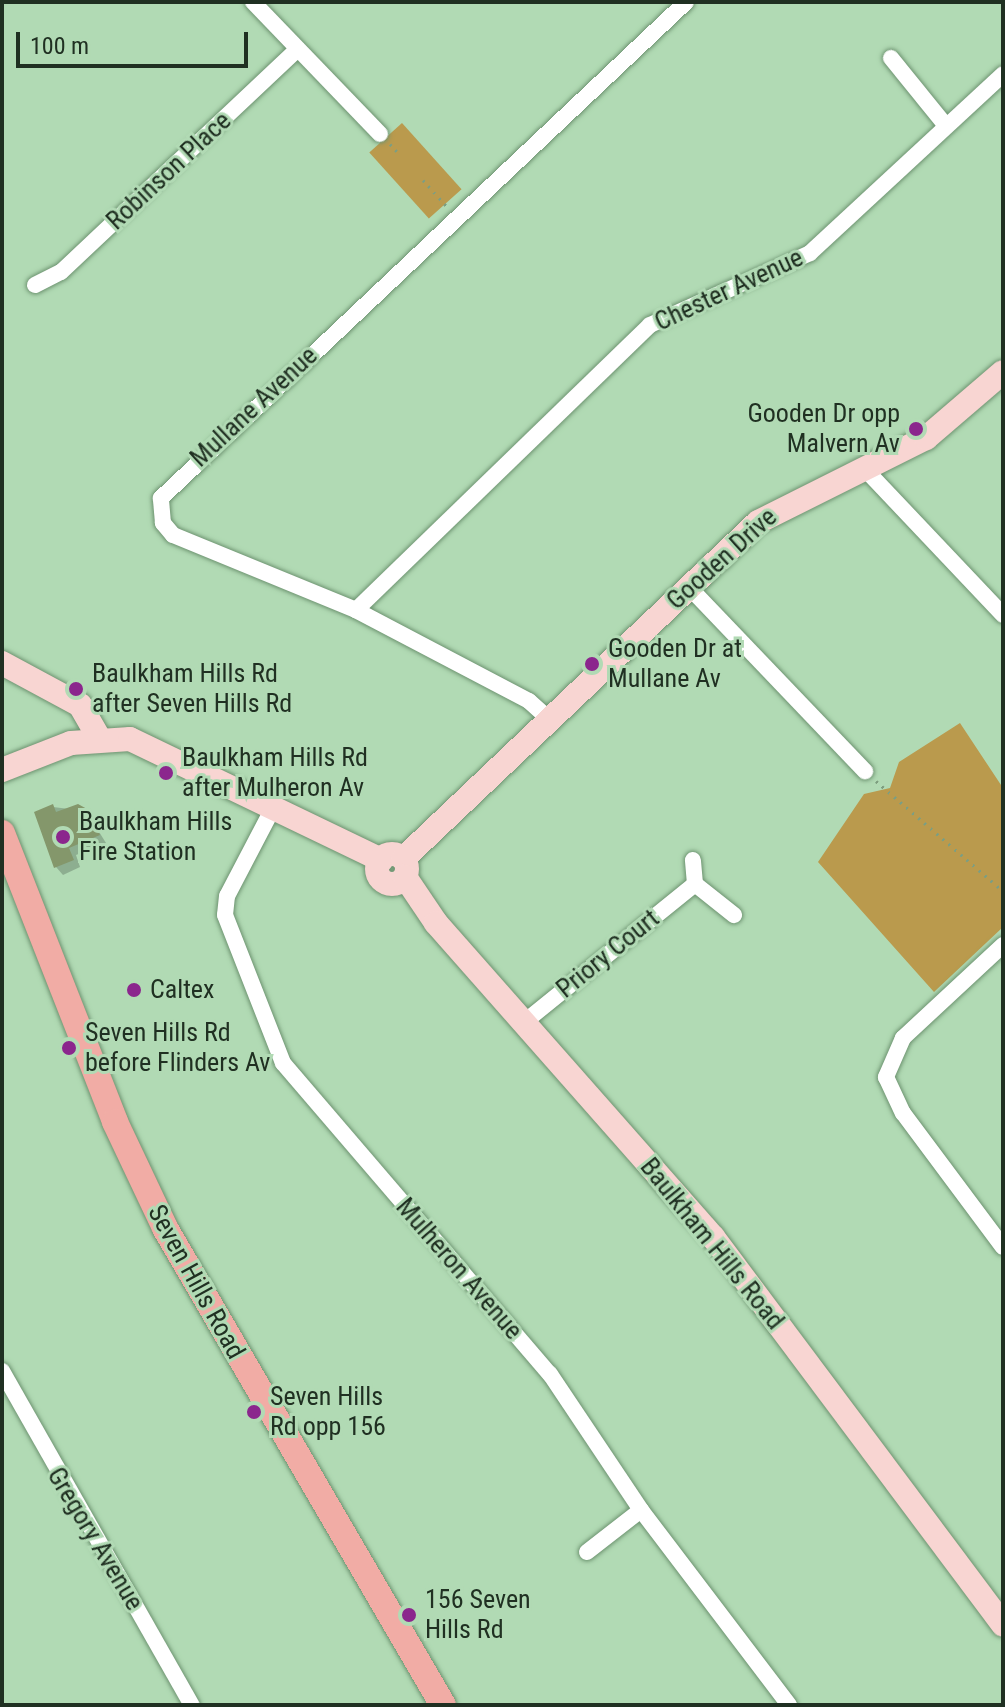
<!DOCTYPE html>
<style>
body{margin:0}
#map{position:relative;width:1005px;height:1707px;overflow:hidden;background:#b1dab4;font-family:"Roboto Condensed",sans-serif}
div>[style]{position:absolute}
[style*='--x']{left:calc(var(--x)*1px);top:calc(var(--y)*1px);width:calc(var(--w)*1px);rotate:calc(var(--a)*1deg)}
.green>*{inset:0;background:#ba9a4d;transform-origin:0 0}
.shadow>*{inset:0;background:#0003}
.building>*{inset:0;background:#84976b}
.path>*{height:3px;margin-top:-1.5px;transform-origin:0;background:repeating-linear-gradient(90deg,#7e9e80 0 2px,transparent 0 8px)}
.roads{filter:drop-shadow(0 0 2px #6d9370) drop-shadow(0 0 2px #6d9370)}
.street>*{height:16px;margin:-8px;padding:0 8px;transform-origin:8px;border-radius:8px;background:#fff}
.secondary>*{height:24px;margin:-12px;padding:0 12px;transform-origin:12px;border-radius:12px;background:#f8d5d2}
.secondary>.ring{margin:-12px;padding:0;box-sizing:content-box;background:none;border:24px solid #f8d5d2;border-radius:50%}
.primary>*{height:26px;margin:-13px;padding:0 13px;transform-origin:13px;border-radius:13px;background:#f1aca5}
.dots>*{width:22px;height:22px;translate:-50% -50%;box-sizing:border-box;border:4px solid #b1dab4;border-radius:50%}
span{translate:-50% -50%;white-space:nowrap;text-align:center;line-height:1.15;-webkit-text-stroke:6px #b1dab4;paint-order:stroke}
.street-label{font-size:26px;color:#203022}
.poi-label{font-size:26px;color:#203022}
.right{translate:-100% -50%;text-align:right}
.left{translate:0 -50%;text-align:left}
.frame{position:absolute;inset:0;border:4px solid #203022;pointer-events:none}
.scale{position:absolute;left:16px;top:32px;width:232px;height:36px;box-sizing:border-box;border:4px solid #203022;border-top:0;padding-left:10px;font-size:24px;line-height:28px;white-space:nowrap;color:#203022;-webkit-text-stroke:6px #b1dab4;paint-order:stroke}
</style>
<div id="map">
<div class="green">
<i style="left:402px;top:123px;width:89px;height:44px;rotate:48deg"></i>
<i style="clip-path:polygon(960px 723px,1003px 788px,1003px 927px,934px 992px,818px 862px,864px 794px,890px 788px,899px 762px)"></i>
</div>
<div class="shadow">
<i style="clip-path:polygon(53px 807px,86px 811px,106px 843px,76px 855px,80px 867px,63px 875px,56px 867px)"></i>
</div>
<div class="building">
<i style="clip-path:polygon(53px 804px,56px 812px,78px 804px,87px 809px,100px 835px,69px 848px,74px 860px,54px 868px,34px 812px)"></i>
</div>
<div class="path">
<i style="--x:390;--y:144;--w:16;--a:47"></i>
<i style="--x:423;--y:180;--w:36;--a:48"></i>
<i style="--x:876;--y:781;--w:168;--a:40.9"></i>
</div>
<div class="roads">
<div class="street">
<i style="--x:253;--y:2;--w:183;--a:46.1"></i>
<i style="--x:891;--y:58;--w:87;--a:51"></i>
<i style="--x:35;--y:285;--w:29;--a:-27"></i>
<i style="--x:61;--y:272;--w:325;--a:-43.3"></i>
<i style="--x:864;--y:468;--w:202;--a:46.6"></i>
<i style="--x:689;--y:587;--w:255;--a:46.3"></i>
<i style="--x:356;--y:610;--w:409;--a:-44.1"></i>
<i style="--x:650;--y:325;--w:175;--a:-24.2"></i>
<i style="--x:810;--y:253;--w:263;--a:-42.8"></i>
<i style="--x:549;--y:719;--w:27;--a:-138"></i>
<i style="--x:529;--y:701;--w:195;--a:-152.3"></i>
<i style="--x:356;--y:610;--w:198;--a:-157.7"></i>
<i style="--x:173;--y:535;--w:16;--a:-130"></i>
<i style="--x:163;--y:523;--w:25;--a:-95"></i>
<i style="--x:161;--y:498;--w:722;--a:-43.37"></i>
<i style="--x:272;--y:810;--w:97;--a:117.6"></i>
<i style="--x:227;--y:896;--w:19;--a:96"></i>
<i style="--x:225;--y:915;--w:159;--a:68.6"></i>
<i style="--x:283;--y:1063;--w:410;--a:49.4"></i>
<i style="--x:550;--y:1374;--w:164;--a:56.2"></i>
<i style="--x:641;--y:1510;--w:245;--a:52.8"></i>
<i style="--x:695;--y:884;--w:50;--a:38.5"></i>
<i style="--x:1003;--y:945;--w:137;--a:137.1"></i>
<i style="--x:903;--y:1038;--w:43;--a:113.6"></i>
<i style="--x:886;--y:1077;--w:40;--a:65"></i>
<i style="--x:903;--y:1113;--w:167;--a:53.3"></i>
<i style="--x:522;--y:1024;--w:223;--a:-39"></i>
<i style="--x:695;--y:884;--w:24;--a:-95"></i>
<i style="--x:2;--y:1371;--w:384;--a:60.4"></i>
<i style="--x:587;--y:1552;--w:68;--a:-37.9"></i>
</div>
<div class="secondary">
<i style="--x:2;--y:663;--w:89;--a:28.3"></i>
<i style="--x:80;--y:705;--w:36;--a:60"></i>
<i style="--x:2;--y:770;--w:74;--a:-21.4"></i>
<i style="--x:71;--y:743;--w:59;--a:-3.9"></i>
<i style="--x:130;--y:739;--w:279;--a:25.7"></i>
<i class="ring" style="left:377px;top:854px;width:6px;height:6px"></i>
<i style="--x:403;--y:859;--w:489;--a:-43.5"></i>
<i style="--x:758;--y:522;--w:188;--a:-26.6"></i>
<i style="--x:926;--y:438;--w:101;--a:-40.6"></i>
<i style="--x:405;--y:877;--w:55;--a:56"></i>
<i style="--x:436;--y:923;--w:419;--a:48.6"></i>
<i style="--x:713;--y:1237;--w:484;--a:53.2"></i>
</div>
<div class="primary">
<i style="--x:2;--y:833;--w:310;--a:68.6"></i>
<i style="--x:115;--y:1122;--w:117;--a:64.7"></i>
<i style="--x:165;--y:1228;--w:552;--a:59.77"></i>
</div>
</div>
<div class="dots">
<i style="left:916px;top:429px;background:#8b268d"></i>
<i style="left:592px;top:664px;background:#8b268d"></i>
<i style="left:76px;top:689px;background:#8b268d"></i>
<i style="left:166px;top:773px;background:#8b268d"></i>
<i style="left:63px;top:837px;background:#8b268d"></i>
<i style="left:134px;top:990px;background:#8b268d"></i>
<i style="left:69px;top:1048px;background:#8b268d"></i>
<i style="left:254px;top:1412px;background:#8b268d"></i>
<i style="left:409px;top:1615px;background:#8b268d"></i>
</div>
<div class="street-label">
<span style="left:169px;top:171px;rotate:-43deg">Robinson Place</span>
<span style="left:729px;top:290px;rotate:-25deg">Chester Avenue</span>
<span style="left:254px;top:407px;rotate:-43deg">Mullane Avenue</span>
<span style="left:722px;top:559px;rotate:-42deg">Gooden Drive</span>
<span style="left:608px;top:954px;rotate:-39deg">Priory Court</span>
<span style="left:712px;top:1244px;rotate:51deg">Baulkham Hills Road</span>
<span style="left:459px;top:1269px;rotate:49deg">Mulheron Avenue</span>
<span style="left:196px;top:1282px;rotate:61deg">Seven Hills Road</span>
<span style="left:95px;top:1539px;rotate:59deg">Gregory Avenue</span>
</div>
<div class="poi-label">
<span class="right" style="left:900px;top:429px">Gooden Dr opp<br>Malvern Av</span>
<span class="left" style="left:608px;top:664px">Gooden Dr at<br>Mullane Av</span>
<span class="left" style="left:92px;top:689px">Baulkham Hills Rd<br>after Seven Hills Rd</span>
<span class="left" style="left:182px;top:773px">Baulkham Hills Rd<br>after Mulheron Av</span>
<span class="left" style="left:79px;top:837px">Baulkham Hills<br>Fire Station</span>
<span class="left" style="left:150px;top:990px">Caltex</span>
<span class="left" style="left:85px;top:1048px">Seven Hills Rd<br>before Flinders Av</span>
<span class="left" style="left:270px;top:1412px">Seven Hills<br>Rd opp 156</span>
<span class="left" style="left:425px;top:1615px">156 Seven<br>Hills Rd</span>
</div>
<div class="frame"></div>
<div class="scale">100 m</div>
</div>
